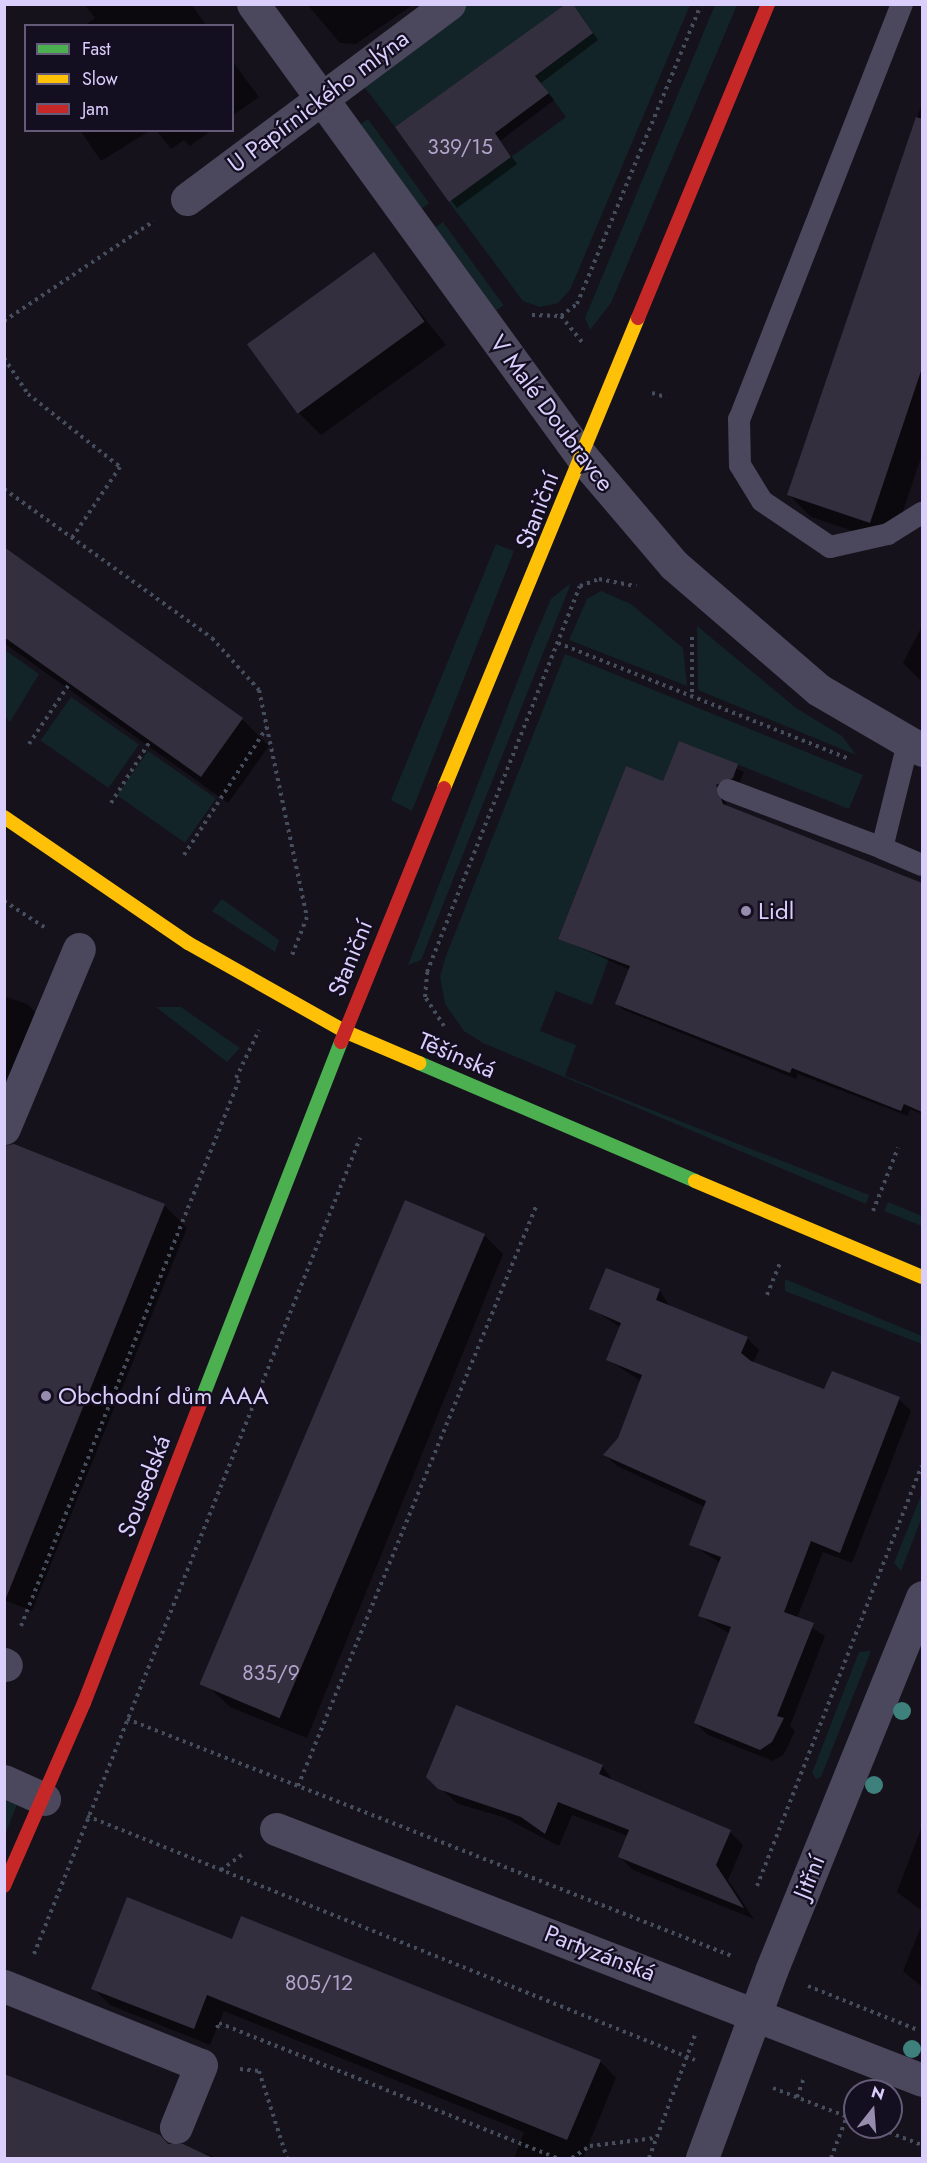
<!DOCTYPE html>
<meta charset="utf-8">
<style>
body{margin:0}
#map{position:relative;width:927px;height:2163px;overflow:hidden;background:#15121c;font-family:Jost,sans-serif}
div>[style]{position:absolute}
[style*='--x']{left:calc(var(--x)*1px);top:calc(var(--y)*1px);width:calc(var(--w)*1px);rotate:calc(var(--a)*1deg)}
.green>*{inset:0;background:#122427;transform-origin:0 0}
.shadow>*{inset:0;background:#0007}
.building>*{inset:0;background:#342f3e;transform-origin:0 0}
.path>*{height:4px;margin-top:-2px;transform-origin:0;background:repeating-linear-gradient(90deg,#464e5d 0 3px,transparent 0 7.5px)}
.lane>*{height:22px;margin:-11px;padding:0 11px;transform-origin:11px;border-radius:11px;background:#4b475c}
.street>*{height:33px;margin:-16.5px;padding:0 16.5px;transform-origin:16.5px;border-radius:16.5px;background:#4b475c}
.fast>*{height:14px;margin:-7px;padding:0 7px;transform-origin:7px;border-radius:7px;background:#4caf50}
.slow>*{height:14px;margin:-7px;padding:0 7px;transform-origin:7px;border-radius:7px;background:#ffc107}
.jam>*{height:14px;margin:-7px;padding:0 7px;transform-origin:7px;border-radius:7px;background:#c62828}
.trees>*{width:18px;height:18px;margin:-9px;border-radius:50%;background:#3d807c}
.dots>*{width:16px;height:16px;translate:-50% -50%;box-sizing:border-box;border:3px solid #130e20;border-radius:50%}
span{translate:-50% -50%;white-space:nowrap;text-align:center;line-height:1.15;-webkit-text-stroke:4.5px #130e20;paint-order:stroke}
.number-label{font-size:21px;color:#b0a6cd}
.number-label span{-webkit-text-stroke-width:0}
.street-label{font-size:24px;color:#dacefd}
.poi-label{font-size:24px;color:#dacefd}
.left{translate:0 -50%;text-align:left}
.frame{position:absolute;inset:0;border:6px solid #dacefd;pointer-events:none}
.legend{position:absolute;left:24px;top:24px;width:210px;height:108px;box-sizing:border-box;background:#130e20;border:2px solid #635b78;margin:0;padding:8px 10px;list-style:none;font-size:18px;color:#dacefd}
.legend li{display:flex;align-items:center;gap:12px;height:30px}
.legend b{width:30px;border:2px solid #635b78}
.north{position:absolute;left:843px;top:2079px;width:60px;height:60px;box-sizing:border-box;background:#130e20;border:2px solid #635b78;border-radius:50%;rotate:17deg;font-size:16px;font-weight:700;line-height:24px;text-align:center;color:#dacefd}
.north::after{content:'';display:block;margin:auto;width:21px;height:27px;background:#958cae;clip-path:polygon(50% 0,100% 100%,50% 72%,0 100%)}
</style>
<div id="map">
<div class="green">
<i style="clip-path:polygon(466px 5px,566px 5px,395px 127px,358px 79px)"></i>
<i style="clip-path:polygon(573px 5px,690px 5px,570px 290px,558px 303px,540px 307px,523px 301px,449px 202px,566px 117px,535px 75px)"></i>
<i style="clip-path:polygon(715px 5px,737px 5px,611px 303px,590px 330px,585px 318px)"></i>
<i style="left:368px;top:119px;width:104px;height:9px;rotate:54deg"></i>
<i style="left:443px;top:222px;width:103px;height:9px;rotate:54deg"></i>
<i style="clip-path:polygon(496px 544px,514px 551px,412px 811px,391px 800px)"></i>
<i style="clip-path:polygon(571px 583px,421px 960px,408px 965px,533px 641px,551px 599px)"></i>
<i style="clip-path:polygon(601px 591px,631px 604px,683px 648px,687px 686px,569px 640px,587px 599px)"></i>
<i style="clip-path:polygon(697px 626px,796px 708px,842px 736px,856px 755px,698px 690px)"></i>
<i style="clip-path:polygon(5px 650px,39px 674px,10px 722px,5px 717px)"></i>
<i style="clip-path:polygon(565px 654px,863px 775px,849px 809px,679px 741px,663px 781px,626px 766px,558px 938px,609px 958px,592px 1005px,556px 991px,540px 1031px,576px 1045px,565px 1076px,869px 1195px,866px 1204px,483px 1043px,464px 1031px,445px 1004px,440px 976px,446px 956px)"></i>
<i style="left:71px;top:697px;width:83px;height:53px;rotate:35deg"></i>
<i style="left:148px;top:751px;width:83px;height:54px;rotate:35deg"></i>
<i style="clip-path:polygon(222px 899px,279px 940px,275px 952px,212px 911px)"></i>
<i style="clip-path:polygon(156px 1007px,181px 1007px,240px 1048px,227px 1062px)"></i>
<i style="clip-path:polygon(888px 1202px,922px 1216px,922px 1226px,884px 1211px)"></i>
<i style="clip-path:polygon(785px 1279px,922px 1336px,922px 1344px,785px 1291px)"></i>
<i style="clip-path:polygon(922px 1493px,922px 1517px,901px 1571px,894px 1563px)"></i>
<i style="clip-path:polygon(871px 1651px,821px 1777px,816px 1779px,812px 1773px,859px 1652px)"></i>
<i style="clip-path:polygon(5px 1787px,21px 1794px,5px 1835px)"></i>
</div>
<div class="shadow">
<i style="clip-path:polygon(84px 4px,191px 4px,207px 26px,84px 26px,95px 18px)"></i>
<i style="clip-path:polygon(307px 4px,414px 4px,356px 44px,340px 43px)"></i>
<i style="clip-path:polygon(577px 9px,598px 40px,541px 83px,554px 100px,500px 141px,517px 164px,457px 208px,397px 127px)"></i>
<i style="clip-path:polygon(232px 61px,259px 97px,232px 116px)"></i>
<i style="clip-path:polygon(922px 103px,922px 455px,892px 544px,811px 517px,789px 495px)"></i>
<i style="clip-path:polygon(80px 130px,151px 130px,101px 161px)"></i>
<i style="clip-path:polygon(156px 130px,212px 130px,190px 146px,184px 140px,171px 149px)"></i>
<i style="clip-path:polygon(373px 254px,446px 345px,321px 435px,299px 413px)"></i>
<i style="clip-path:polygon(4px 550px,242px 719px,269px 746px,228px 803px,4px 643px)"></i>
<i style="clip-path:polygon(922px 626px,922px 682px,903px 663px)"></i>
<i style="clip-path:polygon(680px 743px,744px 772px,739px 784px,721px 791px,727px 807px,922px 884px,922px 1114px,910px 1109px,908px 1116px,798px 1074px,796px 1079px,624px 1010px,617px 1004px,630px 970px,559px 938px,664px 782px)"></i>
<i style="clip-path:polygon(4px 996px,27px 1004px,56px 1034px,4px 1107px)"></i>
<i style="clip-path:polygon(4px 1152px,164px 1205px,187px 1228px,32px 1611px,4px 1600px)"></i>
<i style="clip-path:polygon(484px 1235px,503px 1254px,307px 1738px,230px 1707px,211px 1689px)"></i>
<i style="clip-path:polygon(607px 1270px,660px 1291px,670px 1307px,747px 1338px,759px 1350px,753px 1363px,825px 1391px,899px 1399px,911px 1411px,852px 1563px,823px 1552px,797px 1618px,825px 1636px,790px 1726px,795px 1731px,784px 1754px,773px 1761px,708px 1735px,696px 1723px,730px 1634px,700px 1616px,720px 1563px,691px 1544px,705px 1507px,617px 1466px,605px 1455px,619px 1439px,641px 1381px,608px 1360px,621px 1328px,591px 1308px)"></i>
<i style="clip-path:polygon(602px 1766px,614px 1782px,730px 1832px,743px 1845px,728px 1880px,754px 1919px,633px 1870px,620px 1857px,628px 1836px,572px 1815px,559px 1846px,503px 1817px,458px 1804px,428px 1777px)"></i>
<i style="clip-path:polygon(922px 1826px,922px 1911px,897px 1892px)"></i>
<i style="clip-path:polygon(922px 1924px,922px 1987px,903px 1971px)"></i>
<i style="clip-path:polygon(232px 1941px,600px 2061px,616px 2078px,583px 2158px,514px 2158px,524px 2132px,224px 2011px,210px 2045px,110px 2005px,93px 1988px)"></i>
<i style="clip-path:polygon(4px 2076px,169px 2146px,183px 2145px,217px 2158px,4px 2158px)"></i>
</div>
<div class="building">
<i style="clip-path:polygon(566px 4px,573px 4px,593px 33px,535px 76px,549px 93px,495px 133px,511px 157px,449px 202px,395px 127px)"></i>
<i style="clip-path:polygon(916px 117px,922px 119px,922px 368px,870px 523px,787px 495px)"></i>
<i style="left:374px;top:252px;width:86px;height:157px;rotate:54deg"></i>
<i style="clip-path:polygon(4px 547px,243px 718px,201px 777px,4px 637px)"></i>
<i style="clip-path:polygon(679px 741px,738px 764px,733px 778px,716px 785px,723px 804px,922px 883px,922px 1112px,904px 1104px,901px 1111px,792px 1068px,790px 1073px,615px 1004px,630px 966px,558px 939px,626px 766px,663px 781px)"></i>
<i style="clip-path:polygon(14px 1144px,165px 1204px,6px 1598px,4px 1146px)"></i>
<i style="left:405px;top:1200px;width:87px;height:526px;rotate:23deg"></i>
<i style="clip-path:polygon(606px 1268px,660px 1289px,656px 1300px,748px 1337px,741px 1353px,751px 1361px,824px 1389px,832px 1371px,900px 1397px,840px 1553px,811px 1541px,784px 1612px,814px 1623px,777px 1716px,784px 1718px,772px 1742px,760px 1750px,694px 1723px,731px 1627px,698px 1616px,721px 1557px,689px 1545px,706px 1501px,603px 1455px,618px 1438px,642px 1375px,606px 1360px,621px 1323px,589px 1309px)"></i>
<i style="clip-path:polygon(456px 1705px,603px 1765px,599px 1774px,731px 1830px,716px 1865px,744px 1908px,618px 1857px,629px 1830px,558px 1802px,545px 1834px,521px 1817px,438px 1789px,426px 1777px)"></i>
<i style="clip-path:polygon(127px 1897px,232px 1939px,241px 1916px,601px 2060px,567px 2140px,207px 1995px,194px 2029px,91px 1989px)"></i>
<i style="clip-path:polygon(4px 2074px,160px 2135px,168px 2144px,183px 2144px,213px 2158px,4px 2158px)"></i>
</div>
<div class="path">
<i style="--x:532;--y:315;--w:29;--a:2"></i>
<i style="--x:561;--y:316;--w:20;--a:-37"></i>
<i style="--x:577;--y:304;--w:325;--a:-67.5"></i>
<i style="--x:561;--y:316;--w:35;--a:51"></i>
<i style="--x:4;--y:321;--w:180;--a:-33.7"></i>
<i style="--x:4;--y:358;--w:43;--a:56.3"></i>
<i style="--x:28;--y:394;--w:117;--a:38.4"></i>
<i style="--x:120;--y:467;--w:86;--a:124.1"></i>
<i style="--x:652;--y:393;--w:15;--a:16"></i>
<i style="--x:4;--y:489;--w:256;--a:35.6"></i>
<i style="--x:212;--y:638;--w:70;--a:47.9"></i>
<i style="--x:259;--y:690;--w:232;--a:78.1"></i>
<i style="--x:307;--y:917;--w:41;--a:111.5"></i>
<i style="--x:692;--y:637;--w:60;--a:90"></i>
<i style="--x:558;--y:643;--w:314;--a:21.7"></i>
<i style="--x:29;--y:744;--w:70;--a:-56.1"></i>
<i style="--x:111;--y:803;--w:71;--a:-57.7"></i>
<i style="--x:184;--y:855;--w:153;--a:-57"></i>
<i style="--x:4;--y:901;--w:48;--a:33"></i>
<i style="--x:444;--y:1026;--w:35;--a:-123"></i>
<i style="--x:425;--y:997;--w:25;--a:-85"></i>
<i style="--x:427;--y:972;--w:415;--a:-68.4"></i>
<i style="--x:580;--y:586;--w:20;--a:-20"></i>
<i style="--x:599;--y:579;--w:38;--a:11"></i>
<i style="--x:236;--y:1078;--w:53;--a:-64.4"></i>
<i style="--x:873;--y:1211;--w:68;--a:-68.4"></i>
<i style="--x:767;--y:1295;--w:35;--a:-68"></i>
<i style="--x:21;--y:1626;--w:588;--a:-68.23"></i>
<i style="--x:127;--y:1719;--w:650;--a:21.39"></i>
<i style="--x:298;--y:1786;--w:629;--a:-67.67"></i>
<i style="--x:87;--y:1816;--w:655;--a:21.87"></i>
<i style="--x:221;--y:1870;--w:29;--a:-36"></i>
<i style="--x:757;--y:1886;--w:451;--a:-68.6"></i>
<i style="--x:34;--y:1954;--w:879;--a:-68.22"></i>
<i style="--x:808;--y:1986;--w:118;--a:21.8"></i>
<i style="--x:217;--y:2028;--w:5;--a:-68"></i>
<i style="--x:219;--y:2023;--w:364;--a:21.8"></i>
<i style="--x:240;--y:2069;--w:19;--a:6"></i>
<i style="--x:259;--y:2071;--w:91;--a:72.2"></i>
<i style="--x:773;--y:2088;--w:88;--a:21.3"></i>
<i style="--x:797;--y:2097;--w:20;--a:-70"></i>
<i style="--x:875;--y:2127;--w:50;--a:21"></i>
<i style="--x:572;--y:2158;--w:22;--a:-34"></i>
<i style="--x:590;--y:2146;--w:66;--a:-6.9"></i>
<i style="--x:649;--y:2158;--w:131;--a:-69.5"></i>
<i style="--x:831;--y:2158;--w:45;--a:-69.1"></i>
</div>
<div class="lane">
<i style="--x:902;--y:4;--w:446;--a:111.4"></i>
<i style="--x:739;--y:419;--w:46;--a:88.8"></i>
<i style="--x:740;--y:465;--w:42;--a:58.6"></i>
<i style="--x:762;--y:501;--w:82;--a:34.1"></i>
<i style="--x:830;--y:547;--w:59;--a:-12.6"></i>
<i style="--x:888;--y:534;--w:40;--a:-32"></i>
<i style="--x:908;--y:743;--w:108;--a:103.9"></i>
<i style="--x:882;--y:848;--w:43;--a:23"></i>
<i style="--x:728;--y:790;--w:165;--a:20.6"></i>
</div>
<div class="street">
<i style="--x:253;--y:4;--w:560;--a:54.01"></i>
<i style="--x:582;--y:457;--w:142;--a:49.6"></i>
<i style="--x:674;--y:565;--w:191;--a:40.8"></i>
<i style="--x:819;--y:690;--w:119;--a:30.2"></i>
<i style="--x:187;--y:199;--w:327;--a:-36.7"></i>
<i style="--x:4;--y:1128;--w:194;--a:-67.3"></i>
<i style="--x:4;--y:1664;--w:2;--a:27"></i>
<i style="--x:4;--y:1781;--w:44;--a:24.2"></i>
<i style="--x:276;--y:1829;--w:693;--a:21.23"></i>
<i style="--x:4;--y:1986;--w:212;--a:21.9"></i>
<i style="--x:201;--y:2065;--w:67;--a:112"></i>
<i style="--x:702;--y:2158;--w:199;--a:-69.7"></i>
<i style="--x:771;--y:1971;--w:403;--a:-68"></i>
</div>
<div class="fast">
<i style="--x:419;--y:1063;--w:300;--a:23.1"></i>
<i style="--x:201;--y:1401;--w:385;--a:-68.7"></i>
</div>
<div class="slow">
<i style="--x:444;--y:788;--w:508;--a:-67.57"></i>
<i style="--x:4;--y:817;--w:223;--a:34.4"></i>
<i style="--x:188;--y:943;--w:179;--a:29.4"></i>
<i style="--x:344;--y:1031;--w:82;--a:23.1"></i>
<i style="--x:695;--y:1181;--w:246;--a:22.9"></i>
</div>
<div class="jam">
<i style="--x:638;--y:318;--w:340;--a:-67.5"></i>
<i style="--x:341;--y:1042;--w:274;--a:-67.9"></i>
<i style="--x:4;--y:1886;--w:200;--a:-66.4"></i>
<i style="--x:84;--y:1703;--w:324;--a:-68.8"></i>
</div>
<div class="trees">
<i style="left:902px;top:1711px"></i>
<i style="left:874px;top:1785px"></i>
<i style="left:912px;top:2049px"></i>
</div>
<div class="dots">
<i style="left:746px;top:911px;background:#958cae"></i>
<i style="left:46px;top:1396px;background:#958cae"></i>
</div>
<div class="number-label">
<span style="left:460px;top:147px">339/15</span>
<span style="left:271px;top:1673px">835/9</span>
<span style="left:319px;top:1983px">805/12</span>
</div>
<div class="street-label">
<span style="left:318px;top:101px;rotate:-37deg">U Papírnického mlýna</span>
<span style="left:552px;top:413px;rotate:53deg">V Malé Doubravce</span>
<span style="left:537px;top:510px;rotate:-69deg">Staniční</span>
<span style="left:350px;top:958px;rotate:-68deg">Staniční</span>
<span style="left:457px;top:1055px;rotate:23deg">Těšínská</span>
<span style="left:144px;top:1486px;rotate:-69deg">Sousedská</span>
<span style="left:809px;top:1877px;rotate:-68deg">Jitřní</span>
<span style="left:600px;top:1953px;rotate:21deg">Partyzánská</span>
</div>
<div class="poi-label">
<span class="left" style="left:758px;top:911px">Lidl</span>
<span class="left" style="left:58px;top:1396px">Obchodní dům AAA</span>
</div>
<div class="frame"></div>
<ul class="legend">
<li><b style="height:8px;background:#4caf50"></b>Fast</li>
<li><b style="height:8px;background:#ffc107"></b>Slow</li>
<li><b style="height:8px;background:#c62828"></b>Jam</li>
</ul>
<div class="north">N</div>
</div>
